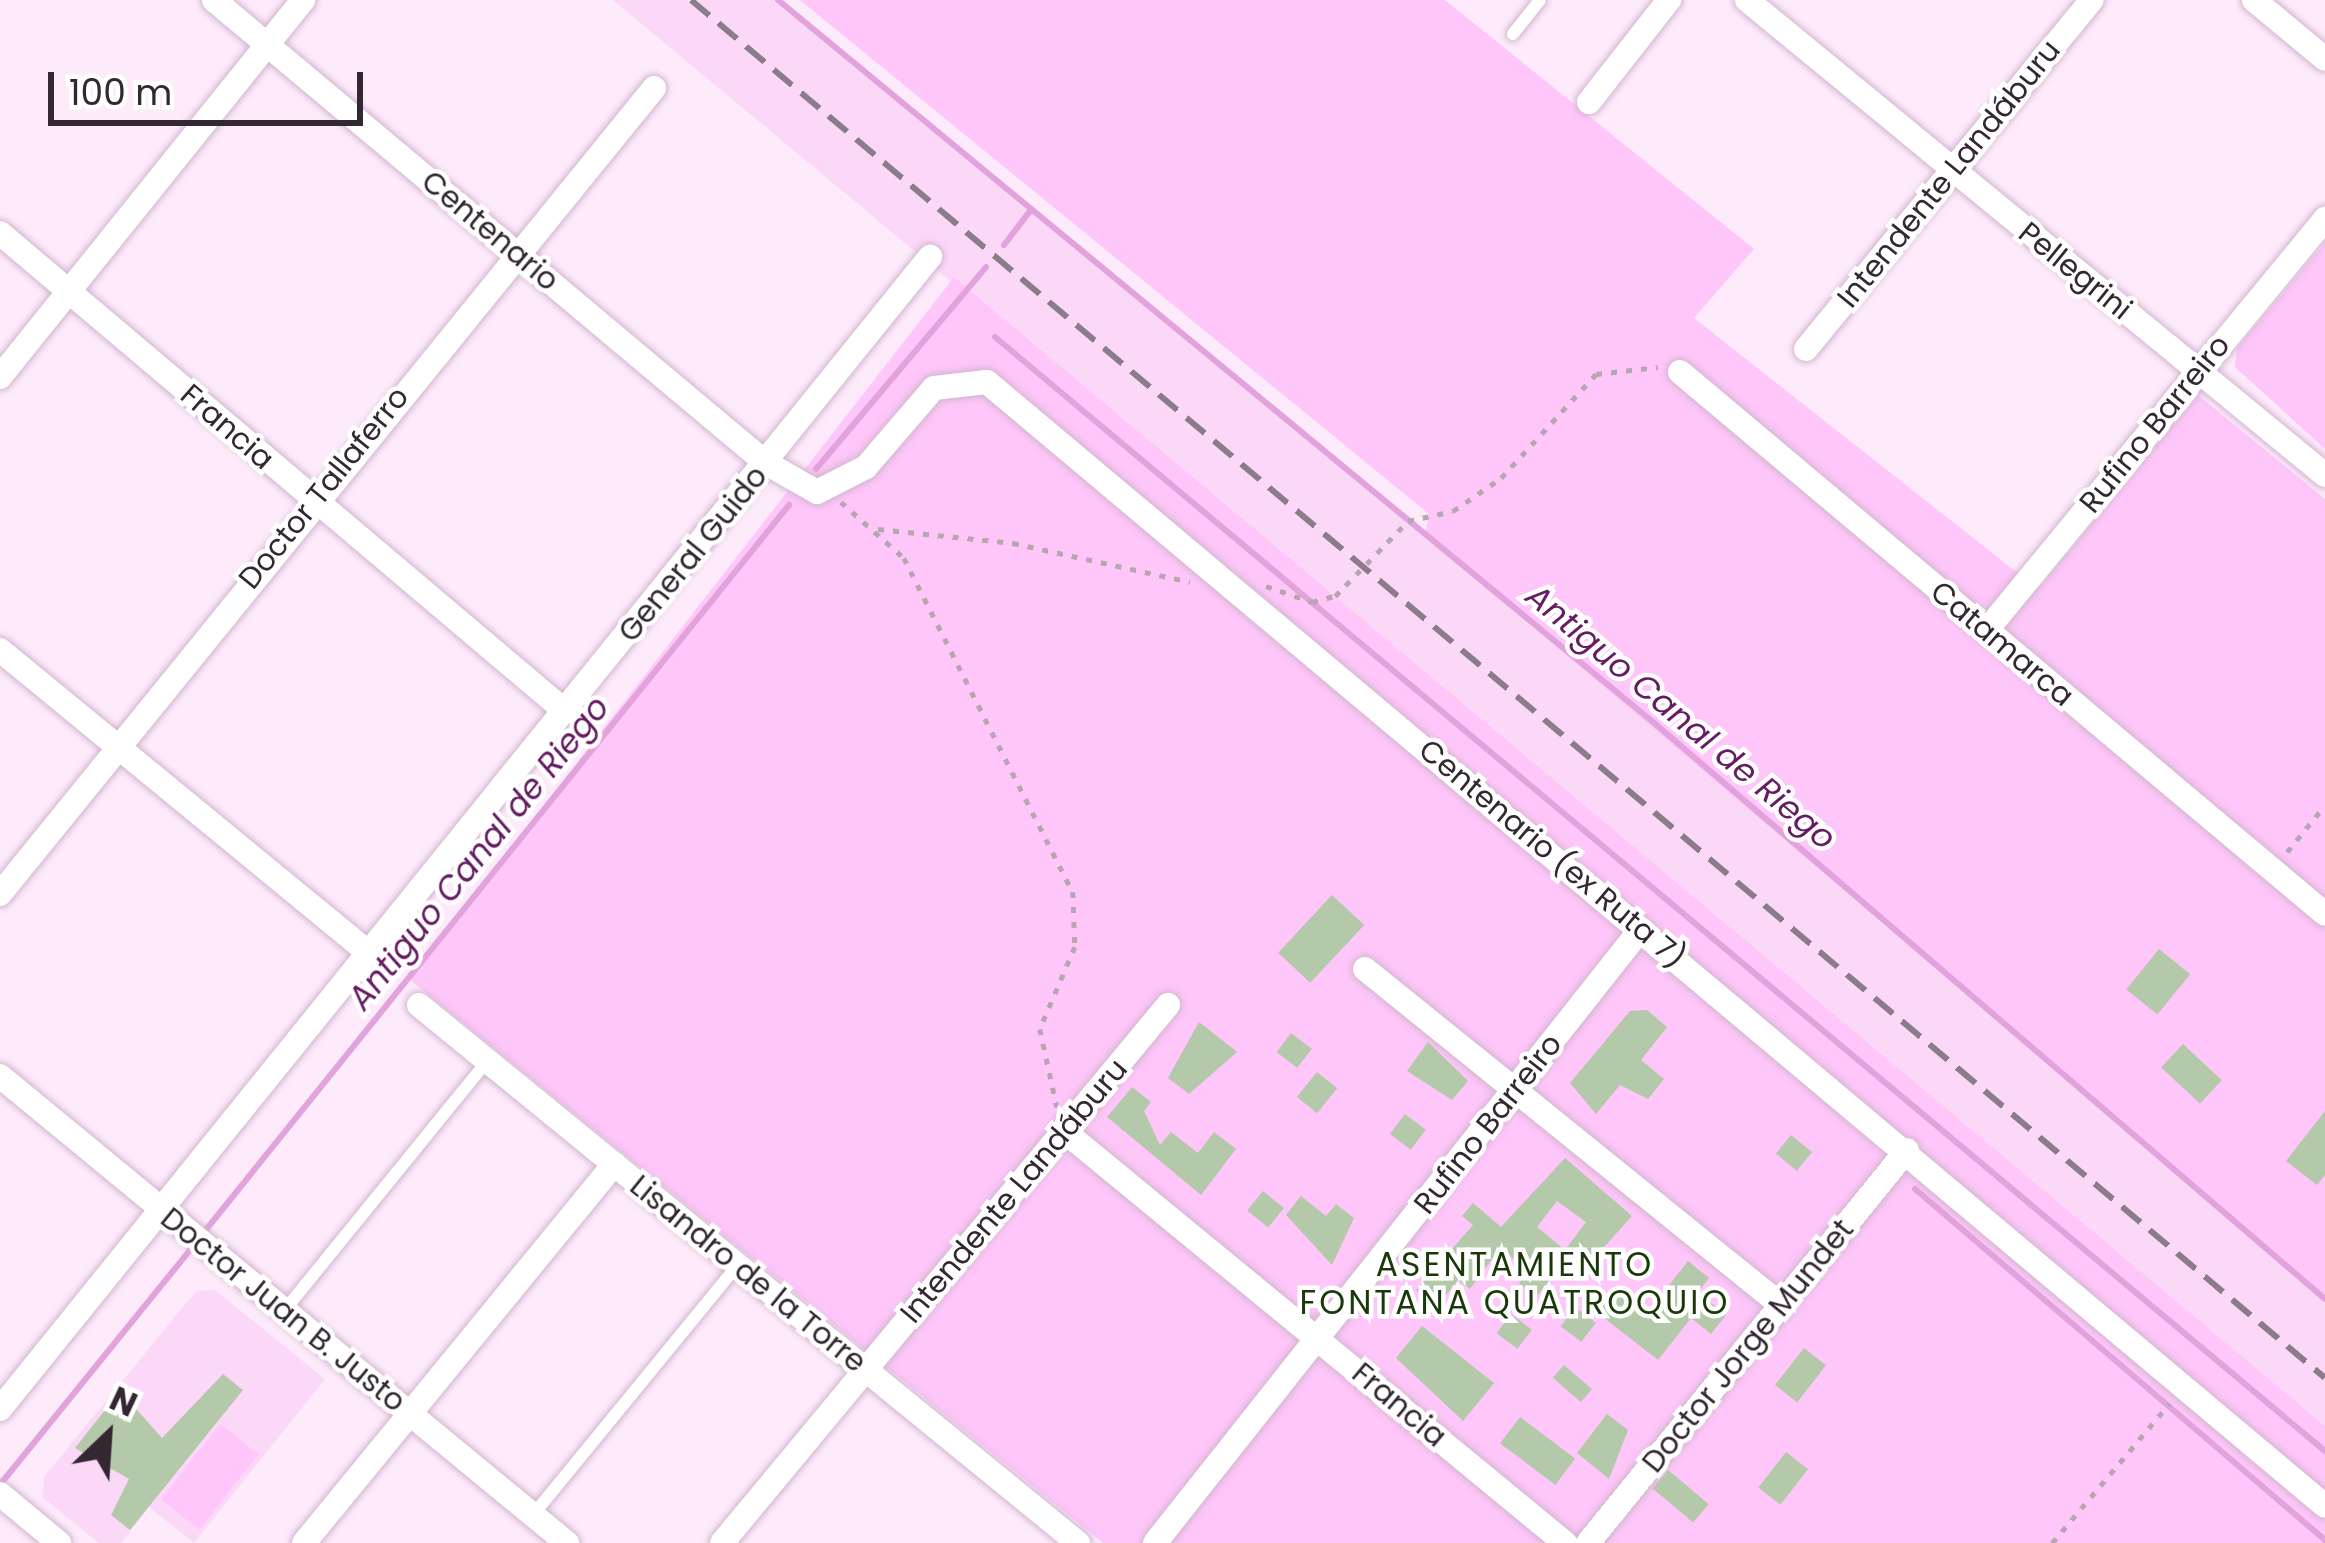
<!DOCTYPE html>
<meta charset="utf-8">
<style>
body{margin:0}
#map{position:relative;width:2325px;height:1543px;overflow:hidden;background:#fdebfb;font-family:Poppins,sans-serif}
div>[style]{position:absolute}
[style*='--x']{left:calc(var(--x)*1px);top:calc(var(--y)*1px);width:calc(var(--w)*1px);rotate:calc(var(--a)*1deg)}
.built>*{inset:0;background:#fcd8f8}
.green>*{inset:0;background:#fec6f9;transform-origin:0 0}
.stream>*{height:6px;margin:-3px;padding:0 3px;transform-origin:3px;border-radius:3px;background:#e2a2dc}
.building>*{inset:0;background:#b3c9aa;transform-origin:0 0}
.path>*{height:4.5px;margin-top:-2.25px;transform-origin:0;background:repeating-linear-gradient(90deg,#b6a6b4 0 6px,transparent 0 15px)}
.roads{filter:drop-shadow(0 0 3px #d3b6d0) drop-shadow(0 0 3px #d3b6d0)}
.lane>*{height:12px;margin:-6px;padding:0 6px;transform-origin:6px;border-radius:6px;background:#fff}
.street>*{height:24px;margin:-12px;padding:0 12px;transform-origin:12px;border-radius:12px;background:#fff}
.rail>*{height:6px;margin-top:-3px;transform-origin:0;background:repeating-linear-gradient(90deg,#8a7c88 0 24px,transparent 0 36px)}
span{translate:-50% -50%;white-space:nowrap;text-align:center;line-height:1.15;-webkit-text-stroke:9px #fff;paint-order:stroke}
.street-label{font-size:30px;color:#332832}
.water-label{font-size:33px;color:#651c63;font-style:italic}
.neighbourhood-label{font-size:33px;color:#1a380a;letter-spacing:3px}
.north{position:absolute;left:48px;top:1375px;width:120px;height:120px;-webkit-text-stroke:9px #fff;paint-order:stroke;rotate:25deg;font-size:33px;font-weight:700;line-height:48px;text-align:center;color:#332832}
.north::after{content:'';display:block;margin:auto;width:42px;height:54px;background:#332832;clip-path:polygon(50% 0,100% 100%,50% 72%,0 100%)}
.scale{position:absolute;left:48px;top:72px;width:315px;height:54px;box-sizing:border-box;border:6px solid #332832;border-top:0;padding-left:15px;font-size:36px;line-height:42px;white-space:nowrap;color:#332832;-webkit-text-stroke:9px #fff;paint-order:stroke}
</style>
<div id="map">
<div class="built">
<i style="clip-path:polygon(613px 0,778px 0,1653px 722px,2325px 1297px,2325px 1426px)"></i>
<i style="clip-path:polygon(215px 1290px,325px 1379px,194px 1543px,149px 1507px,121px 1543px,99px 1543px,42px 1497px,44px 1477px,196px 1291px)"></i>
</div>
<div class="green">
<i style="clip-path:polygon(800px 0,1445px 0,1754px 249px,1694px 318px,2038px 589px,2198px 395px,2325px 499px,2325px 1298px,1425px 535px,1429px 514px)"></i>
<i style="clip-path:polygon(2325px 243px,2325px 449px,2235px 367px,2237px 348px)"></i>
<i style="clip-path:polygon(954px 277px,2325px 1426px,2325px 1543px,1103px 1543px,409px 979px)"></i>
<i style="left:220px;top:1424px;width:49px;height:96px;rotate:38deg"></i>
</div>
<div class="stream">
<i style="--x:778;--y:0;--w:1134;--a:39.53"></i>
<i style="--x:1653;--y:722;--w:886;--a:40.65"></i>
<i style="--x:1004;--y:245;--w:43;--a:-52.6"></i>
<i style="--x:995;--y:337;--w:1735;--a:39.95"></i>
<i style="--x:816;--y:469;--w:264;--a:-49.9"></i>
<i style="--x:1915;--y:1189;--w:540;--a:40.57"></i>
<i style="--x:205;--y:1231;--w:932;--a:-51.19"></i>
<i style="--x:3;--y:1481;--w:299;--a:-51"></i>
</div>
<div class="building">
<i style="left:1332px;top:895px;width:44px;height:79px;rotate:43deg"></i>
<i style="left:2159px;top:949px;width:40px;height:52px;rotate:39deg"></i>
<i style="clip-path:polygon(1647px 1010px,1667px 1027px,1641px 1060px,1664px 1079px,1648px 1099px,1620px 1085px,1596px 1114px,1570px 1083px,1630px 1011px)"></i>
<i style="clip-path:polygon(1199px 1022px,1237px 1052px,1189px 1094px,1168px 1078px)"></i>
<i style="left:1291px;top:1033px;width:26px;height:24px;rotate:37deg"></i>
<i style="clip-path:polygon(1428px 1042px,1468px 1081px,1452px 1100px,1407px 1071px)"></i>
<i style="left:2183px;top:1044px;width:53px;height:32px;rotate:43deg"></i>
<i style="left:1317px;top:1072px;width:26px;height:32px;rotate:39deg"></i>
<i style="clip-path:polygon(1132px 1087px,1151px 1102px,1144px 1111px,1160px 1145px,1171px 1132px,1198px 1153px,1214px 1132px,1236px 1149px,1201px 1195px,1107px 1117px)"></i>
<i style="clip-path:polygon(2325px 1111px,2325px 1175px,2317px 1185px,2286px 1161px)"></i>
<i style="left:1405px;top:1114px;width:26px;height:25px;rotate:37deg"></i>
<i style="left:1791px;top:1135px;width:27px;height:24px;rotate:39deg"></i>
<i style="clip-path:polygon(evenodd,1565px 1158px,1632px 1216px,1577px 1277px,1562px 1265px,1536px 1297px,1519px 1283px,1528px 1271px,1500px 1248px,1470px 1289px,1458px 1280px,1437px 1306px,1416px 1290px,1473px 1225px,1462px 1216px,1473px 1203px,1501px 1227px,1565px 1158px,1557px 1201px,1586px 1222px,1565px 1250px,1537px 1227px,1557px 1201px)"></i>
<i style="left:1263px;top:1191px;width:27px;height:25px;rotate:39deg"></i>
<i style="clip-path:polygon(1301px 1196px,1326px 1216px,1336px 1204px,1354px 1218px,1332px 1265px,1286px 1215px)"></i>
<i style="clip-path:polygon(1688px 1261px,1709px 1278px,1698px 1292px,1726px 1315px,1711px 1334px,1691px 1318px,1658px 1360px,1595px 1311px,1614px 1286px,1648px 1312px)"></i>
<i style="left:1575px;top:1307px;width:26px;height:24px;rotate:37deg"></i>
<i style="left:1511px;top:1314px;width:26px;height:24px;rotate:37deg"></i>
<i style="clip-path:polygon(1422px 1326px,1494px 1383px,1463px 1421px,1396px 1358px)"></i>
<i style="left:1804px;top:1348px;width:28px;height:47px;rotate:38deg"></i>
<i style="left:1564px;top:1365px;width:37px;height:17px;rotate:41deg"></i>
<i style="clip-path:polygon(223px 1374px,243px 1390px,130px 1530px,111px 1515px,129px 1479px,75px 1448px,120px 1391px,162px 1438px)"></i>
<i style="clip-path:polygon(1607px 1414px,1628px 1430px,1609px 1479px,1577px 1453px)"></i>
<i style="left:1520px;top:1417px;width:69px;height:33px;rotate:37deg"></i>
<i style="left:1786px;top:1452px;width:28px;height:45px;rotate:38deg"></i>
<i style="left:1668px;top:1470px;width:53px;height:24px;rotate:40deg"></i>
</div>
<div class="path">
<i style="--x:841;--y:502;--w:84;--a:41.6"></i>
<i style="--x:904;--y:558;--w:374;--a:63.2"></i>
<i style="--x:1073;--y:892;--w:55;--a:87.9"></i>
<i style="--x:1075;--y:947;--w:89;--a:113.1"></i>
<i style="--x:1040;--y:1029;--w:80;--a:77.7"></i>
<i style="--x:878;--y:529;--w:136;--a:5.9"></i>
<i style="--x:1013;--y:543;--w:181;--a:12.4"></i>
<i style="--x:1266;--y:586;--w:49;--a:19.2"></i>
<i style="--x:1312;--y:602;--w:24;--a:-15"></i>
<i style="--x:1335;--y:596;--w:105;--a:-45.8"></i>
<i style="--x:1408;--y:521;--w:46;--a:-12.5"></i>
<i style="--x:1453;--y:511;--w:58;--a:-34.5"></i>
<i style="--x:1501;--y:478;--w:141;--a:-47.6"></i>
<i style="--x:1596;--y:374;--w:62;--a:-6.4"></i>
<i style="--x:2287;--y:852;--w:60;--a:-51"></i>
<i style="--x:2052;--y:1543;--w:182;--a:-49.9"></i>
</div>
<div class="roads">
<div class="lane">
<i style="--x:1513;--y:34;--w:43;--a:-51.5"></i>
<i style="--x:284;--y:1311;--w:322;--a:-50.9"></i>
<i style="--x:533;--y:1515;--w:322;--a:-50.7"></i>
</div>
<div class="street">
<i style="--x:214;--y:0;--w:720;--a:39.99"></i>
<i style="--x:766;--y:463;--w:59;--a:29.6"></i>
<i style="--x:817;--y:492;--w:55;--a:-27"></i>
<i style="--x:866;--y:467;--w:104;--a:-49.3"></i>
<i style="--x:934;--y:388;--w:53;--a:-6.5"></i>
<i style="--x:987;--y:382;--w:1747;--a:40.03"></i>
<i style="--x:1747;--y:0;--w:748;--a:39.41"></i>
<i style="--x:2254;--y:0;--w:92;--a:39.7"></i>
<i style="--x:1589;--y:102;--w:130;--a:-51.9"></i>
<i style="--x:0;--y:233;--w:741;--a:40.24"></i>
<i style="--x:1806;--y:349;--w:451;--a:-50.7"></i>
<i style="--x:1680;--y:372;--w:842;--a:40.04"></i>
<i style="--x:0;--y:377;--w:484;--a:-51.2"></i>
<i style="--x:1986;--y:631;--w:534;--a:-50.55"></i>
<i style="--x:0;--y:650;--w:474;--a:39.4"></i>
<i style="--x:0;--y:894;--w:1038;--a:-50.94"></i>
<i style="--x:1365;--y:969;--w:535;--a:38.93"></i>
<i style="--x:419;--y:1005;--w:851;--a:39.23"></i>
<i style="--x:0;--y:1076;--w:735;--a:39.48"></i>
<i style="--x:1064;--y:1131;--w:649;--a:39.43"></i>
<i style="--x:0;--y:1409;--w:1481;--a:-51.09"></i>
<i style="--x:0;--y:1494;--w:77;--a:39.7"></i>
<i style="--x:304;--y:1543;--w:490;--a:-50.7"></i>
<i style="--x:722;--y:1543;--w:699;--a:-50.34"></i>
<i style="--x:1155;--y:1543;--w:783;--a:-51.64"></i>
<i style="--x:1588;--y:1543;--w:506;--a:-50.93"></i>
</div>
</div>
<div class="rail">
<i style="--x:691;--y:0;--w:2137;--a:40.14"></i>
</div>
<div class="street-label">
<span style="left:1949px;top:174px;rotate:-51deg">Intendente Landáburu</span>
<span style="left:490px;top:231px;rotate:40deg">Centenario</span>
<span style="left:2075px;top:271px;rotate:39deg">Pellegrini</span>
<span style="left:2155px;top:424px;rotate:-51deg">Rufino Barreiro</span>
<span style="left:227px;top:427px;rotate:41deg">Francia</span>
<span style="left:324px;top:488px;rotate:-51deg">Doctor Tallaferro</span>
<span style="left:693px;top:554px;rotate:-51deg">General Guido</span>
<span style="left:2002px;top:644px;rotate:40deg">Catamarca</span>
<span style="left:1552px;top:854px;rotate:40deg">Centenario (ex Ruta 7)</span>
<span style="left:1488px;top:1124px;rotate:-52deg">Rufino Barreiro</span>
<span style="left:1014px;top:1191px;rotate:-50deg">Intendente Landáburu</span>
<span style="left:748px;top:1274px;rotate:39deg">Lisandro de la Torre</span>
<span style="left:283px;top:1310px;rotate:39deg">Doctor Juan B. Justo</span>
<span style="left:1748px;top:1346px;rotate:-51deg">Doctor Jorge Mundet</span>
<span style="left:1399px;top:1405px;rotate:40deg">Francia</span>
</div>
<div class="water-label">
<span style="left:1681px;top:717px;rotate:40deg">Antiguo Canal de Riego</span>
<span style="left:479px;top:853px;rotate:-51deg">Antiguo Canal de Riego</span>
</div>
<div class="neighbourhood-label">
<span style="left:1515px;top:1284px">ASENTAMIENTO<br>FONTANA QUATROQUIO</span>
</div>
<div class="north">N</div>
<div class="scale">100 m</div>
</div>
